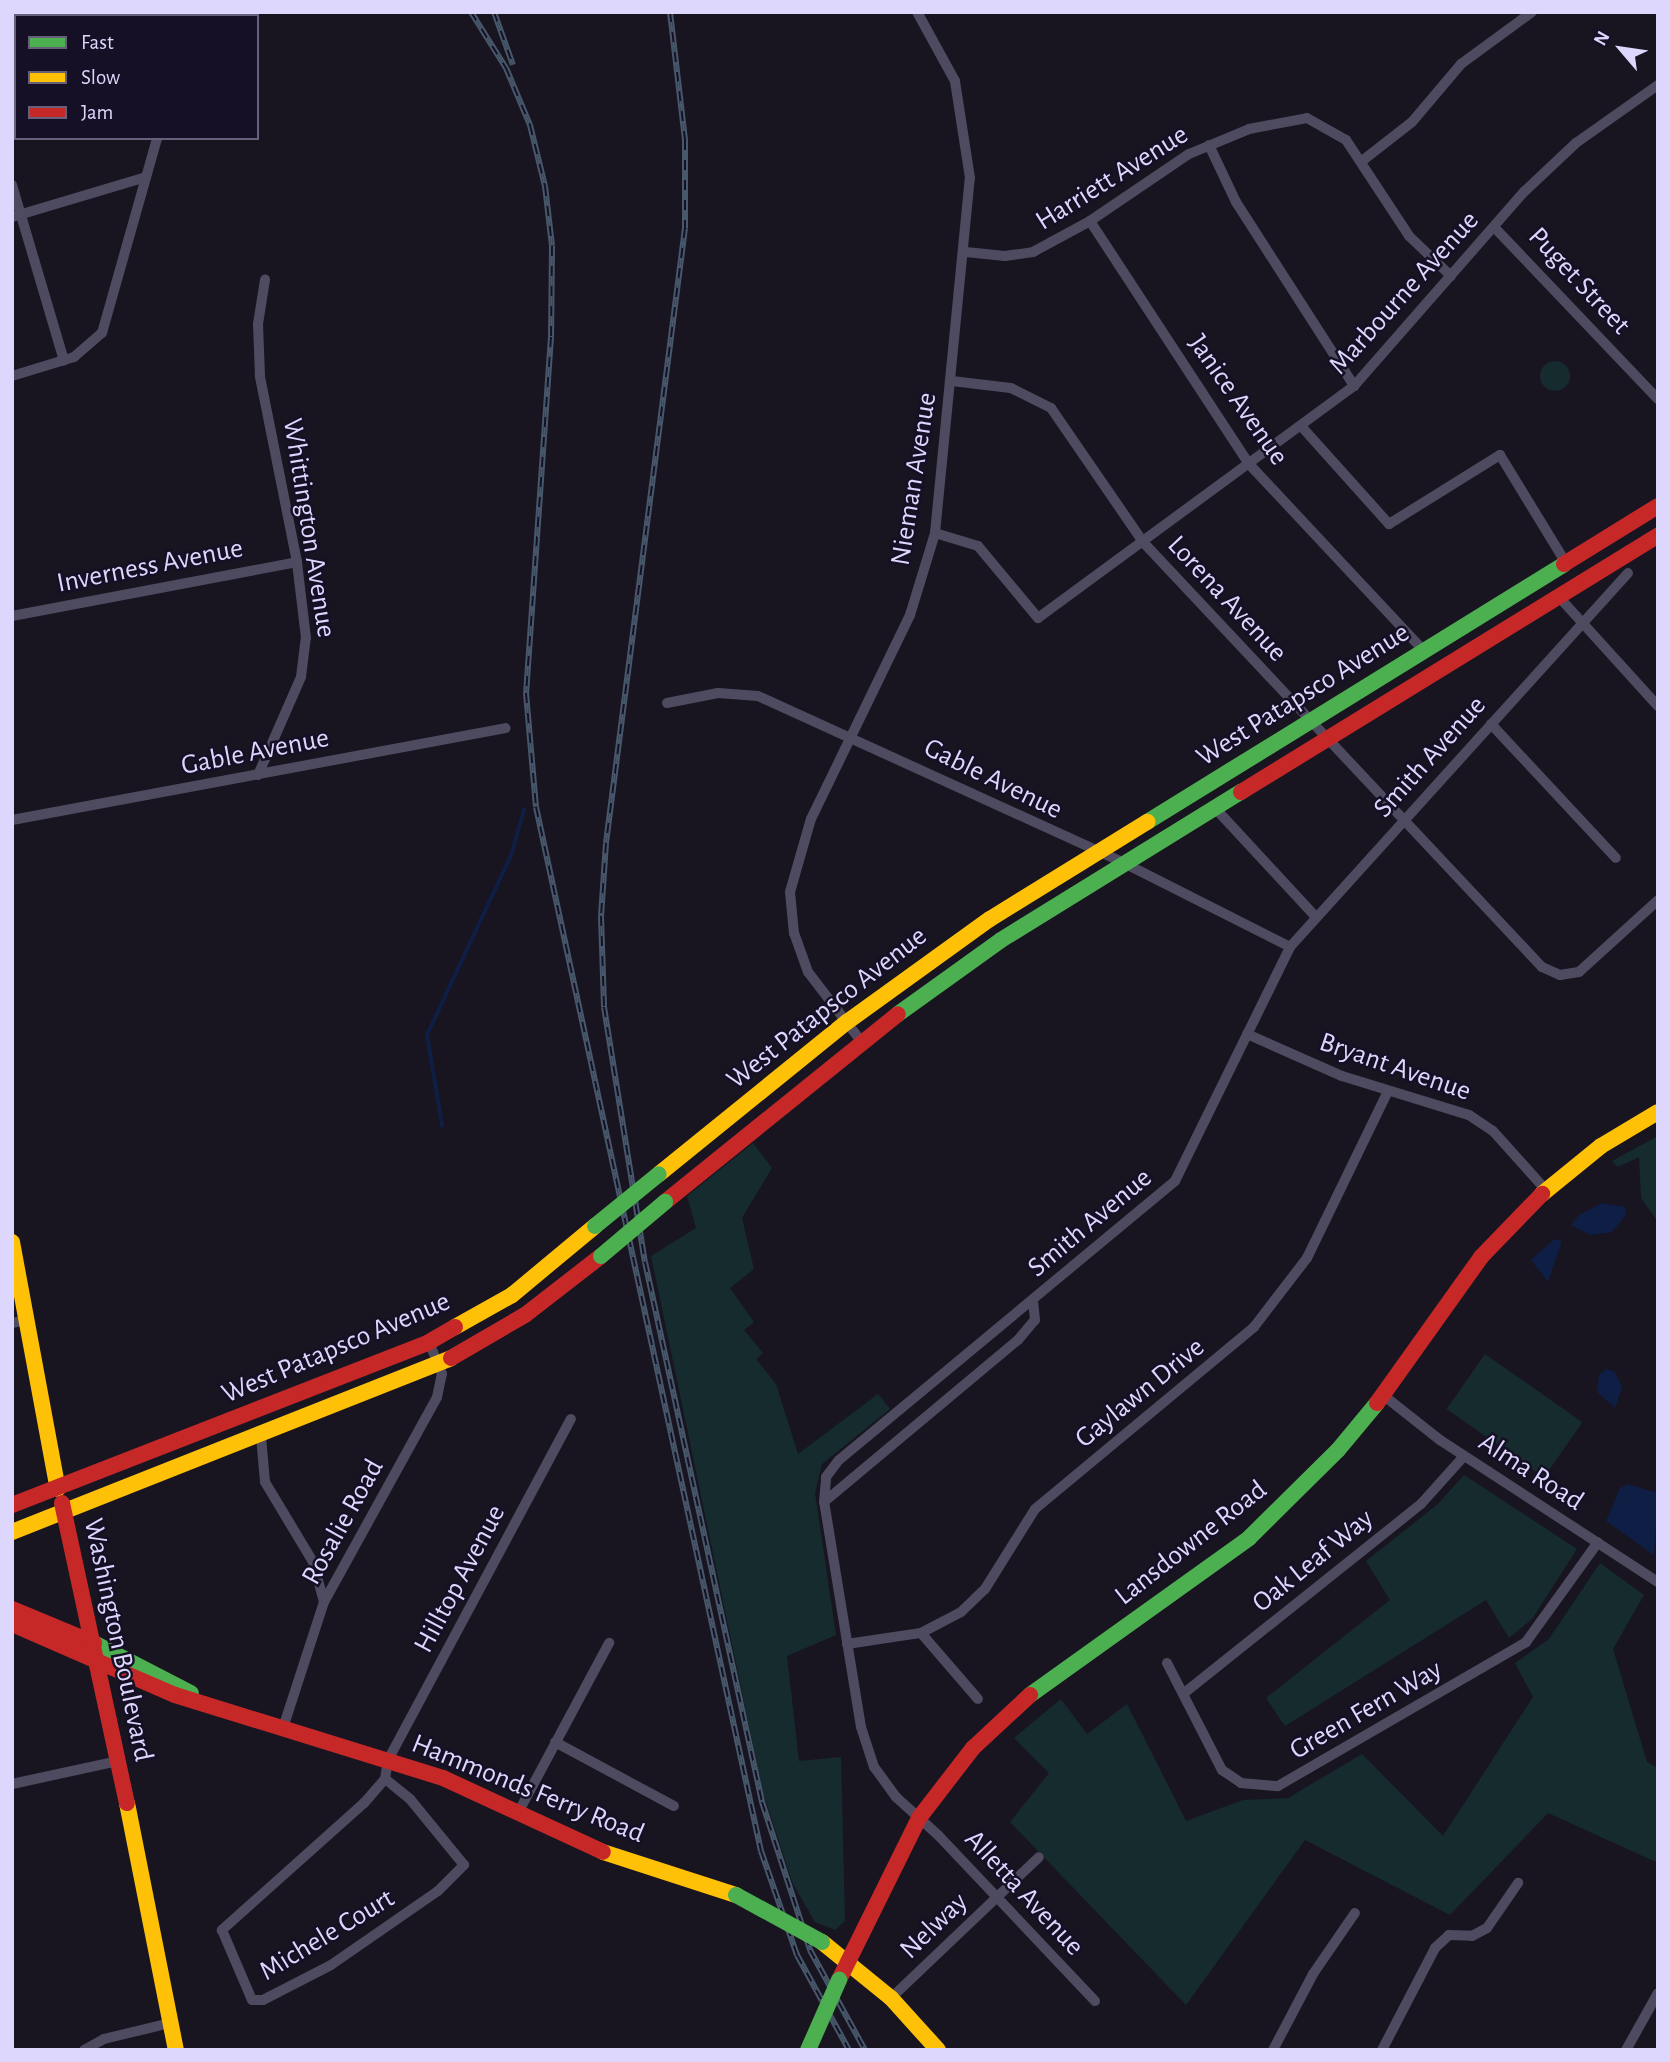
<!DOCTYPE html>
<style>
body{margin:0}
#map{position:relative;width:1670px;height:2062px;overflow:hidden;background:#181521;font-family:"Alegreya Sans",sans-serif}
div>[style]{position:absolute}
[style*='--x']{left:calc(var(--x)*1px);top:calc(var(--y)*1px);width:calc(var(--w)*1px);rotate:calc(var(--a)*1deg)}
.green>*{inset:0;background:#152b2e;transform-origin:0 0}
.round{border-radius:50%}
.water>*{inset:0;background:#0f1e44}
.stream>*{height:3.5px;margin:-1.75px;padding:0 1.75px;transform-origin:1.75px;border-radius:1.75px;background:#0f1e44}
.street>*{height:10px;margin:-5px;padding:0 5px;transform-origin:5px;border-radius:5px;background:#4e4b61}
.fast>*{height:16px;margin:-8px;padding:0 8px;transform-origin:8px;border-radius:8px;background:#4caf50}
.slow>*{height:16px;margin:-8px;padding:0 8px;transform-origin:8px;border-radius:8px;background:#ffc107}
.jam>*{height:16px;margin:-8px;padding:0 8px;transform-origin:8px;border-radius:8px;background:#c62828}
.rail>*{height:6px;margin-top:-3px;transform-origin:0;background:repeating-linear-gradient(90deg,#161026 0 10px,#47586a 0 20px);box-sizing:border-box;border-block:2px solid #47586a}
.fast-bridge>*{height:16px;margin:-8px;padding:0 8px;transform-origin:8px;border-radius:8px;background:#4caf50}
span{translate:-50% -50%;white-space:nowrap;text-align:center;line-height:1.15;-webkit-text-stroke:5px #161026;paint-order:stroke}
.street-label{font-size:28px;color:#ded7fd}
.frame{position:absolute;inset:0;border:14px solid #ded7fd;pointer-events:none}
.legend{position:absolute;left:14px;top:14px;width:245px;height:126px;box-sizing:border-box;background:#161026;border:2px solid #66607c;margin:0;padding:9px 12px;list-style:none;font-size:21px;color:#ded7fd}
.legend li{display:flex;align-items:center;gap:14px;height:35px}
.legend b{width:35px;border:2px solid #66607c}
.north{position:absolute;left:1586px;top:14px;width:70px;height:70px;-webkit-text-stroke:5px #161026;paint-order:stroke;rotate:299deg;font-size:19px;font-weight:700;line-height:28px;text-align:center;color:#ded7fd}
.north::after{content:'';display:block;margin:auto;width:24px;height:32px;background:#ded7fd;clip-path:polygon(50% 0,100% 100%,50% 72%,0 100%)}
</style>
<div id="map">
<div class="green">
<i class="round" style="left:1540px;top:361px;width:30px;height:30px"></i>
<i style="clip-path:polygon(1658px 1136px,1658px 1222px,1641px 1198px,1639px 1157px,1618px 1167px,1612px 1161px)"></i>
<i style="clip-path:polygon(753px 1143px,772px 1168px,742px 1218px,754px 1269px,730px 1288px,754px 1322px,744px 1330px,763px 1353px,756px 1359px,776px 1384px,798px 1454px,878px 1394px,890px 1409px,822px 1464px,815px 1493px,836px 1635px,787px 1656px,799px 1761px,841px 1757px,845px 1921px,835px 1930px,815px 1922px,793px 1884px,763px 1793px,651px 1256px,696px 1228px,687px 1196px)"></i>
<i style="left:1485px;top:1354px;width:119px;height:67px;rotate:35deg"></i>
<i style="clip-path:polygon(1464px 1475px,1577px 1549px,1532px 1619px,1509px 1638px,1486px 1600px,1285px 1726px,1266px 1698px,1390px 1600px,1366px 1561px,1438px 1504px)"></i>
<i style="clip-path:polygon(1600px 1563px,1644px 1595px,1613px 1649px,1647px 1762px,1658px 1768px,1658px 1863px,1548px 1813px,1450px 1915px,1305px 1840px,1186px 2005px,1010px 1822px,1049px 1773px,1014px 1738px,1061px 1699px,1087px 1734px,1127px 1704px,1186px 1821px,1243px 1800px,1288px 1798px,1362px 1754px,1443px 1836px,1533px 1697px,1515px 1663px,1549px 1639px)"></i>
</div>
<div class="water">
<i style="clip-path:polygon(1602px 1203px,1625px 1207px,1626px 1215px,1612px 1232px,1590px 1235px,1571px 1225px,1579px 1215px)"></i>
<i style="clip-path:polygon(1554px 1239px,1562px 1241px,1548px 1282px,1531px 1260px)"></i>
<i style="clip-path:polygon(1606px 1369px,1615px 1372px,1622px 1387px,1615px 1408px,1597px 1392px,1599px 1375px)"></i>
<i style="clip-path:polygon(1628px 1484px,1658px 1493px,1654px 1555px,1606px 1521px,1620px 1488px)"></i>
</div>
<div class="stream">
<i style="--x:442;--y:1126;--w:92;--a:-99.4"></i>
<i style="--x:427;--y:1035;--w:198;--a:-64.9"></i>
<i style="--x:511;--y:856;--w:48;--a:-74.2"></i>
</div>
<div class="street">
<i style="--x:189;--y:16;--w:4;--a:-76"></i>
<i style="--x:1209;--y:145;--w:63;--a:64.7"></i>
<i style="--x:1236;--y:202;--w:219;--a:57.3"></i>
<i style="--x:1362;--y:161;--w:63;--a:-38"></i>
<i style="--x:1412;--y:122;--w:76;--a:-49.8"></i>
<i style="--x:1461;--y:64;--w:88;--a:-36.2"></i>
<i style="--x:12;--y:185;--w:183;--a:73.5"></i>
<i style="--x:12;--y:217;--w:140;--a:-16.6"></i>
<i style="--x:1090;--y:221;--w:290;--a:56.8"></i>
<i style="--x:1249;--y:464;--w:256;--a:46.9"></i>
<i style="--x:1494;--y:227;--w:238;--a:46.4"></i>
<i style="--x:966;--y:252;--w:39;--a:6"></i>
<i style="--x:1005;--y:256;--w:28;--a:-8"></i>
<i style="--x:1033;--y:252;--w:65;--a:-28.5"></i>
<i style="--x:1090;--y:221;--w:120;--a:-34.1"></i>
<i style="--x:1189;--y:154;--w:65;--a:-22.6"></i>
<i style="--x:1249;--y:129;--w:59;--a:-10.7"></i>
<i style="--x:1307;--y:118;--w:45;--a:29.4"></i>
<i style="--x:1346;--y:140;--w:115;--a:56.7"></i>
<i style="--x:1409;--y:236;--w:58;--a:43.6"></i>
<i style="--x:12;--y:376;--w:65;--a:-17"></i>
<i style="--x:74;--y:357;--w:37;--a:-41"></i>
<i style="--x:102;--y:333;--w:203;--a:-74.2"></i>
<i style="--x:952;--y:381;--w:59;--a:6.8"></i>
<i style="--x:1011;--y:388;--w:45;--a:26.6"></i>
<i style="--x:1051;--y:408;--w:163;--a:55.5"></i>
<i style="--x:1143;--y:542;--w:583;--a:46.81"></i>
<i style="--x:1542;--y:967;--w:20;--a:24"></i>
<i style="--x:1560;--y:975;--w:19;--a:-9"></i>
<i style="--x:1579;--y:972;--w:107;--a:-42.3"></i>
<i style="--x:1301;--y:426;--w:132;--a:48.1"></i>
<i style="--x:1389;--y:524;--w:131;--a:-31.9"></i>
<i style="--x:1500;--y:455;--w:127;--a:58.6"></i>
<i style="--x:935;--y:533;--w:45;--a:16.8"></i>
<i style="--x:978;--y:546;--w:94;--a:50.2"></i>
<i style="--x:1038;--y:618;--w:392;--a:-36.3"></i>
<i style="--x:1354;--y:386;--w:259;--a:-48.8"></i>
<i style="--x:1525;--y:191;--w:70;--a:-43.3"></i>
<i style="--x:1576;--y:143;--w:100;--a:-35.3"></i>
<i style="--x:1559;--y:597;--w:147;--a:47.8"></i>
<i style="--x:12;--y:616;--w:290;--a:-10.7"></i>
<i style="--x:667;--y:703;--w:52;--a:-11.1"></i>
<i style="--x:718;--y:693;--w:40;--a:4.3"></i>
<i style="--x:758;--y:696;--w:402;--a:24.5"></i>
<i style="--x:1124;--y:863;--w:186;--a:26.8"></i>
<i style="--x:1491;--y:724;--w:183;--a:47"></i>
<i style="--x:258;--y:775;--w:107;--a:-66.3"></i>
<i style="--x:301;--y:677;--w:39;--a:-83"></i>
<i style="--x:306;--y:638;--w:77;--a:-96.8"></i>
<i style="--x:297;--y:562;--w:190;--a:-101.3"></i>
<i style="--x:260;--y:376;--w:52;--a:-92.2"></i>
<i style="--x:258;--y:324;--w:45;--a:-81"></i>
<i style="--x:1215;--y:808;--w:149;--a:47.2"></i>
<i style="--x:12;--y:820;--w:502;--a:-10.55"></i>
<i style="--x:1247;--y:1034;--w:104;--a:23.9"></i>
<i style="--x:1342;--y:1076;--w:133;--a:17.1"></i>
<i style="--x:1469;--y:1115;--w:29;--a:34"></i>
<i style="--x:1493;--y:1131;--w:78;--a:48.1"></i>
<i style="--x:861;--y:1041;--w:87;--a:-127.5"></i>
<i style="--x:808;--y:972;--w:41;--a:-109.7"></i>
<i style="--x:794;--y:933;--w:41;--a:-95.6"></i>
<i style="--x:790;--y:892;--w:76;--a:-74"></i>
<i style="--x:811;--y:819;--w:227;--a:-64.1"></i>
<i style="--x:910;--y:615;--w:86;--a:-73"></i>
<i style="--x:935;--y:533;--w:357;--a:-84.4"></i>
<i style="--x:970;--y:178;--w:98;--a:-98.8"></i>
<i style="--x:955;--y:81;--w:79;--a:-118.8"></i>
<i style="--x:12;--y:1323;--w:16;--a:-11"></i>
<i style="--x:1383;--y:1395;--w:73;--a:38.3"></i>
<i style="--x:1440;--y:1440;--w:260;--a:33.1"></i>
<i style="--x:261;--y:1436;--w:46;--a:85"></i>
<i style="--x:265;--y:1482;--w:93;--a:59"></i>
<i style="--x:313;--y:1562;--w:41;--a:74.6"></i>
<i style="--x:824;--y:1502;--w:253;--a:-39.9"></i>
<i style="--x:1018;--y:1340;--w:26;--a:-50"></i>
<i style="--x:1035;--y:1320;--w:19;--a:-96"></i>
<i style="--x:921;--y:1633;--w:87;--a:49.2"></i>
<i style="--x:847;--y:1644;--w:75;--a:-8.5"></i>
<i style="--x:921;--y:1633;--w:45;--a:-27.7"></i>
<i style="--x:961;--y:1612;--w:33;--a:-44"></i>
<i style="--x:985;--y:1589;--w:94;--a:-58"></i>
<i style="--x:1035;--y:1509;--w:285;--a:-39.7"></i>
<i style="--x:1254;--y:1327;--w:87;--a:-52.5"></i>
<i style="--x:1307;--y:1258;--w:186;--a:-64.1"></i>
<i style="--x:1167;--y:1663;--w:120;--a:62.8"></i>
<i style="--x:1222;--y:1770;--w:23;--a:34"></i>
<i style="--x:1241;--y:1783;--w:37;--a:5"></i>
<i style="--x:1278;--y:1786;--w:287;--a:-30.1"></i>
<i style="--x:1526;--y:1642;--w:123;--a:-54.2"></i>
<i style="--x:1183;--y:1694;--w:305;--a:-38.6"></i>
<i style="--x:1421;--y:1504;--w:64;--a:-48.1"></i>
<i style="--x:283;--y:1728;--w:133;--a:-72"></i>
<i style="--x:324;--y:1602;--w:234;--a:-61.1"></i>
<i style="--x:437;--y:1397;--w:24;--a:-78"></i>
<i style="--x:442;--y:1374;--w:35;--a:-112"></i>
<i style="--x:555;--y:1742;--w:135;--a:28.3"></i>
<i style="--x:385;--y:1779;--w:32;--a:131"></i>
<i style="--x:364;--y:1803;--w:191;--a:138.2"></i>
<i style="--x:222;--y:1930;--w:76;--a:66.8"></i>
<i style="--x:252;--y:2000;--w:11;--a:0"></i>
<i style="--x:263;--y:2000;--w:76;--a:-27.2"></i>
<i style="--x:331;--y:1965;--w:130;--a:-34.7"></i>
<i style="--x:438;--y:1891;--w:37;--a:-45"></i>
<i style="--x:464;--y:1865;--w:85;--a:-129.3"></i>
<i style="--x:410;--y:1799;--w:32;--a:-141"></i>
<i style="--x:385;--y:1779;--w:19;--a:-81"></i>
<i style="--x:388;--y:1760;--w:387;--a:-61.8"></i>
<i style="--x:12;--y:1784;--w:108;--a:-12.2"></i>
<i style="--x:519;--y:1811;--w:191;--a:-61.8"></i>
<i style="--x:891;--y:1998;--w:204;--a:-43.6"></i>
<i style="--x:1095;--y:2001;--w:228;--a:-133.4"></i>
<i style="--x:938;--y:1835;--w:57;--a:-137.9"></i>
<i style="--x:896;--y:1797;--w:37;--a:-126"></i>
<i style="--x:874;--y:1767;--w:42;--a:-108"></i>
<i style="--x:861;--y:1727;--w:228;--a:-99.3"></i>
<i style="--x:824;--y:1502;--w:25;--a:-85"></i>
<i style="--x:826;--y:1477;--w:21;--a:-53"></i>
<i style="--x:839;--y:1460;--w:437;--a:-39.7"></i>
<i style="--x:1175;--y:1181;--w:261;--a:-63.8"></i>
<i style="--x:1290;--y:947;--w:504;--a:-47.89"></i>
<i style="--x:84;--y:2050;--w:23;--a:-29"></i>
<i style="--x:104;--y:2039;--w:68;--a:-13.6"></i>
<i style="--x:1273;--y:2050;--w:86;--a:-62.2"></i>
<i style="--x:1313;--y:1974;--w:74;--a:-55.5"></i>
<i style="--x:1382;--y:2050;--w:115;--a:-62.5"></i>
<i style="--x:1435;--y:1948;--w:19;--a:-43"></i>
<i style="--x:1449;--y:1935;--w:23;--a:2"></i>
<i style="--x:1472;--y:1936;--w:17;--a:-28"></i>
<i style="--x:1487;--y:1928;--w:55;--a:-55.4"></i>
<i style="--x:1626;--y:2050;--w:65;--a:-60.7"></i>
</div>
<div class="fast">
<i style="--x:1147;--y:822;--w:490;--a:-31.7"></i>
<i style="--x:898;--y:1014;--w:127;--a:-35.7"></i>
<i style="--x:1001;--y:940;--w:282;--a:-31.7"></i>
<i style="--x:94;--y:1643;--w:109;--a:27.3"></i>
<i style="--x:1030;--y:1695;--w:269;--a:-35.6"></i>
<i style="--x:1249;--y:1538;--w:125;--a:-44.7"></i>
<i style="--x:1338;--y:1450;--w:61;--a:-50.3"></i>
</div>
<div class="slow">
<i style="--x:659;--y:1174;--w:242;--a:-39"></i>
<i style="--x:847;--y:1022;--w:176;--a:-35.8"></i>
<i style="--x:990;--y:919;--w:185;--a:-31.7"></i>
<i style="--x:1542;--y:1194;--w:76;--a:-39.1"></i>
<i style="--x:1601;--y:1146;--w:66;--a:-30.8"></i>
<i style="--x:12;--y:1242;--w:251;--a:79.5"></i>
<i style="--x:455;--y:1327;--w:65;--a:-29.3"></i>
<i style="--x:512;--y:1295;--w:108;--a:-39.7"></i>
<i style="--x:12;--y:1532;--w:472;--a:-21.6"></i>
<i style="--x:127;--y:1803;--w:252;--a:78.8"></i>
<i style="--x:603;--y:1852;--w:140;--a:17.9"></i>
<i style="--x:822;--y:1942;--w:89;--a:39.1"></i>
<i style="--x:891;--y:1998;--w:70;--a:47.9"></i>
</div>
<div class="jam">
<i style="--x:1564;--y:564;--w:110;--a:-31.7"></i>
<i style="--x:1241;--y:792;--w:490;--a:-31.6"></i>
<i style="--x:665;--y:1202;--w:299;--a:-38.9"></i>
<i style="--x:451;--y:1358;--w:86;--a:-30.2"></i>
<i style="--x:525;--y:1315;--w:96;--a:-37.8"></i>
<i style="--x:1377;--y:1403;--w:179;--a:-54.5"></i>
<i style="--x:1481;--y:1257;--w:88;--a:-45.9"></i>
<i style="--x:62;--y:1503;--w:307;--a:77.8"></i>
<i style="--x:12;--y:1505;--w:448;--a:-21.3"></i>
<i style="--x:429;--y:1342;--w:30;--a:-30"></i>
<i style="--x:12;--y:1609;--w:89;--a:22.5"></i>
<i style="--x:12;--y:1624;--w:95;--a:23.6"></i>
<i style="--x:99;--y:1662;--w:83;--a:23.5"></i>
<i style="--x:175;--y:1695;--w:281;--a:17.2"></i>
<i style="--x:443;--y:1778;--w:176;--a:24.8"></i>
<i style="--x:839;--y:1980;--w:181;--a:-63.7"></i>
<i style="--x:919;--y:1818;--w:88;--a:-52.4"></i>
<i style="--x:973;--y:1748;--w:78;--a:-42.9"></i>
</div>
<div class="rail">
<i style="--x:471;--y:12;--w:66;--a:58"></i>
<i style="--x:506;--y:68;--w:62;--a:67.2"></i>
<i style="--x:530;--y:125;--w:63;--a:76.2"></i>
<i style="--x:545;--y:186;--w:60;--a:83.3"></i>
<i style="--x:552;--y:246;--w:91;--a:90.6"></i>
<i style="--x:551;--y:337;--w:357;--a:94"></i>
<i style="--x:526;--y:693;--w:114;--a:85"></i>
<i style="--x:536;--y:807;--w:1068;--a:77.84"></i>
<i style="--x:761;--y:1851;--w:110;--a:70.9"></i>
<i style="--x:797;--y:1955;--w:108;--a:61.3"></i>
<i style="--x:494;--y:12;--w:56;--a:70.3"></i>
<i style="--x:670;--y:12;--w:129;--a:83.3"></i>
<i style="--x:685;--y:140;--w:88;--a:90"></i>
<i style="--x:685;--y:228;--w:620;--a:97.32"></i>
<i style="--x:606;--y:843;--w:73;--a:93.9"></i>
<i style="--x:601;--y:916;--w:91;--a:88.1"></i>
<i style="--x:604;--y:1007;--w:258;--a:80.9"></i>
<i style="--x:645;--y:1262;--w:553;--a:77.77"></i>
<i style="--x:762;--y:1802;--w:156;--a:72"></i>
<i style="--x:810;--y:1950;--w:114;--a:61.2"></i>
</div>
<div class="fast-bridge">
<i style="--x:595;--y:1226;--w:82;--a:-39.1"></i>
<i style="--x:601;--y:1256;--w:84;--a:-40.2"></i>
<i style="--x:736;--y:1895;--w:98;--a:28.7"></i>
<i style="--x:808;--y:2050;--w:77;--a:-66.1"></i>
</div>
<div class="street-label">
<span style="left:1112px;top:178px;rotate:-32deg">Harriett Avenue</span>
<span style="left:1579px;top:281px;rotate:47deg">Puget Street</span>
<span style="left:1404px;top:293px;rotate:-48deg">Marbourne Avenue</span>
<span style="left:1238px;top:400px;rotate:55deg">Janice Avenue</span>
<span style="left:914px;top:479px;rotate:-81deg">Nieman Avenue</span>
<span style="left:309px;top:528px;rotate:81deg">Whittington Avenue</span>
<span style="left:150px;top:566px;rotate:-11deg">Inverness Avenue</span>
<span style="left:1227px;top:599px;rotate:47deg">Lorena Avenue</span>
<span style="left:1303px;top:695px;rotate:-32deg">West Patapsco Avenue</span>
<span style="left:255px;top:752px;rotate:-11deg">Gable Avenue</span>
<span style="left:1430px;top:757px;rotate:-48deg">Smith Avenue</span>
<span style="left:993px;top:779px;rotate:26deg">Gable Avenue</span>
<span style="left:827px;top:1008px;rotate:-38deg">West Patapsco Avenue</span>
<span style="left:1395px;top:1067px;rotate:19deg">Bryant Avenue</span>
<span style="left:1090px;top:1223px;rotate:-40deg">Smith Avenue</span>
<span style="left:336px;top:1348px;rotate:-23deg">West Patapsco Avenue</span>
<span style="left:1140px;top:1393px;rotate:-39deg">Gaylawn Drive</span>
<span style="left:1531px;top:1472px;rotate:33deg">Alma Road</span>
<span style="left:343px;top:1522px;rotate:-61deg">Rosalie Road</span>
<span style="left:1191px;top:1543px;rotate:-38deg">Lansdowne Road</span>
<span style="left:1313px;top:1561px;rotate:-39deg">Oak Leaf Way</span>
<span style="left:460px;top:1579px;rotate:-62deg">Hilltop Avenue</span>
<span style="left:118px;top:1640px;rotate:78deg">Washington Boulevard</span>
<span style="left:1366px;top:1710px;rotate:-30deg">Green Fern Way</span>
<span style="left:528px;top:1789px;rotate:22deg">Hammonds Ferry Road</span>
<span style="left:1024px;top:1893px;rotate:47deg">Alletta Avenue</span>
<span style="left:934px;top:1926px;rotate:-44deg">Nelway</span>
<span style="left:327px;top:1935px;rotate:-31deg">Michele Court</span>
</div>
<div class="frame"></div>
<ul class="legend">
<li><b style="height:9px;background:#4caf50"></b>Fast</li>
<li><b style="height:9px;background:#ffc107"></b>Slow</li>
<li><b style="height:9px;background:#c62828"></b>Jam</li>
</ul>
<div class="north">N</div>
</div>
